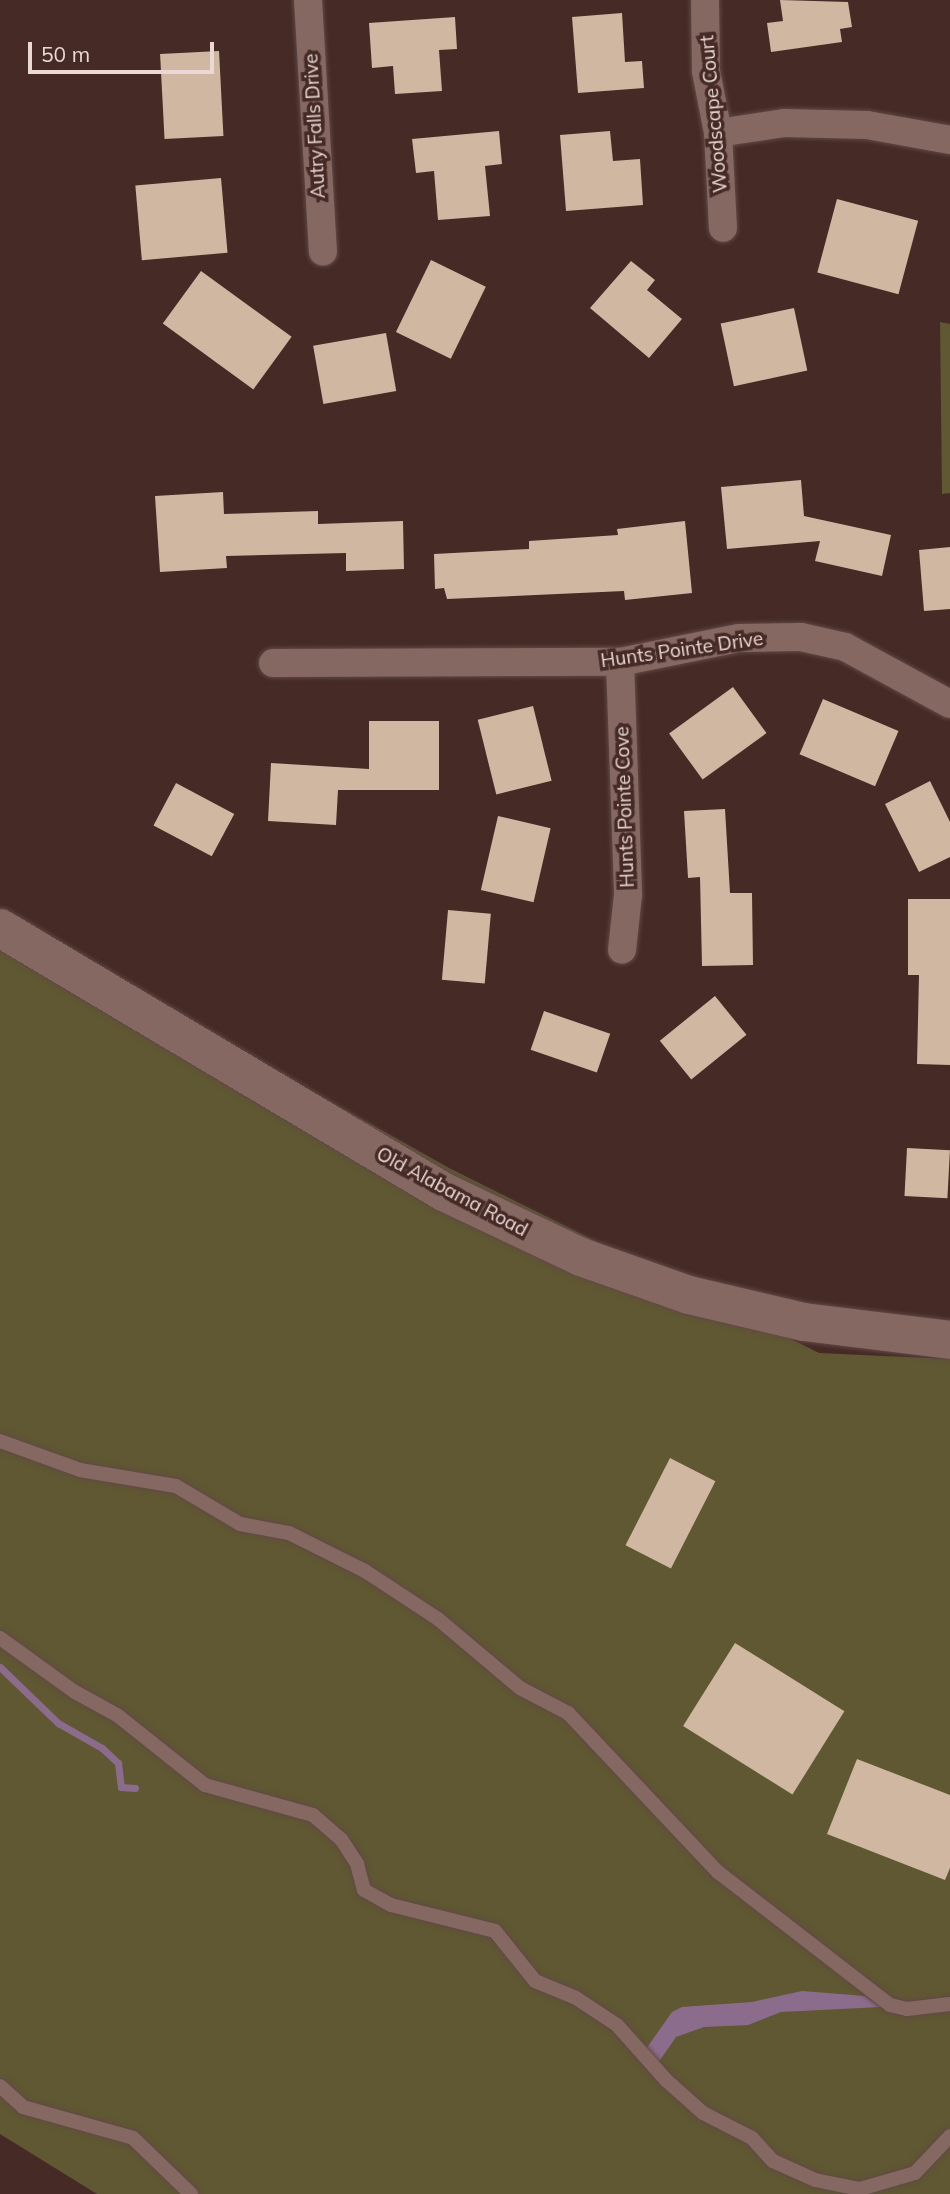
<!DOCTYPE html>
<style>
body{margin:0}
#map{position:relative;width:950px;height:2194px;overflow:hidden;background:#452a25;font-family:Mulish,sans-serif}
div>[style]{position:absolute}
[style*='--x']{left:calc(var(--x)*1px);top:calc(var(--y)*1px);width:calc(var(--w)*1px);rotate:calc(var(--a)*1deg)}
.green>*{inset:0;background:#605832}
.water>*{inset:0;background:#8c6c8c}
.stream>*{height:7px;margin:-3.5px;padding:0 3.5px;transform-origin:3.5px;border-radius:3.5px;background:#8c6c8c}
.building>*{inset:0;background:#cfb7a1;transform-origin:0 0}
.roads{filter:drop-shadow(0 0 2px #604946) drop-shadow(0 0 2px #604946)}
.lane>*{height:14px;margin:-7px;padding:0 7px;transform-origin:7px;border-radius:7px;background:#866862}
.street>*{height:28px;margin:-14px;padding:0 14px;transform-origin:14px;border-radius:14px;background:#866862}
.secondary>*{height:38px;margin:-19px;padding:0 19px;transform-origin:19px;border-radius:19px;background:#866862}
span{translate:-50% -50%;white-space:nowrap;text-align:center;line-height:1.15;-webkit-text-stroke:7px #452a25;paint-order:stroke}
.street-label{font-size:19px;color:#ead8d5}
.scale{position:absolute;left:28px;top:42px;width:186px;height:32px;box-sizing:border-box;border:4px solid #ead8d5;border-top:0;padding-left:9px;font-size:21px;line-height:24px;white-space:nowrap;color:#ead8d5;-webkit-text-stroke:5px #452a25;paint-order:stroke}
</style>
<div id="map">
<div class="green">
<i style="clip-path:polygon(940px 322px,950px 324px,950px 493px,942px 494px)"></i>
<i style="clip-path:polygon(0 917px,449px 1168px,819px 1353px,950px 1359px,950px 2194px,97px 2194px,0 2134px)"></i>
</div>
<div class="water">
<i style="clip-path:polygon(802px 1991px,865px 1996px,881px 2007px,781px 2012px,748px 2025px,704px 2027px,676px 2037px,658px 2063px,646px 2049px,672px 2012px,682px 2007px,752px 2002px)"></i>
</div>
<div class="stream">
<i style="--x:0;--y:1667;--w:81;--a:44"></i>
<i style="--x:58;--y:1723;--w:51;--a:29.6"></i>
<i style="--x:102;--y:1748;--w:22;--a:43"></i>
<i style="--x:118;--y:1763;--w:24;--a:83"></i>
<i style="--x:121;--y:1787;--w:14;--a:4"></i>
</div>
<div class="building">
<i style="clip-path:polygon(780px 0,848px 2px,852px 27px,840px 29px,842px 42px,771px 52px,767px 23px,783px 21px)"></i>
<i style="clip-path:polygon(622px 13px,625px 62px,642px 61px,644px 88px,578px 93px,572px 17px)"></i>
<i style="clip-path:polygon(455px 17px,457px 49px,439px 50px,442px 91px,395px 94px,393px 66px,372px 68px,369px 23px)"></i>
<i style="left:219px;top:51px;width:85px;height:59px;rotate:87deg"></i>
<i style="clip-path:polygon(499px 131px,502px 164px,485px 166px,490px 216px,438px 220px,434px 171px,416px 173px,412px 139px)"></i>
<i style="clip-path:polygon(610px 131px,613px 161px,640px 159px,643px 205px,566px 211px,560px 135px)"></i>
<i style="left:221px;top:178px;width:75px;height:86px;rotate:85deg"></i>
<i style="left:837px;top:199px;width:84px;height:76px;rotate:15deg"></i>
<i style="left:431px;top:260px;width:61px;height:80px;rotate:26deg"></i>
<i style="clip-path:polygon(631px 261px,655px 280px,647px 290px,682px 319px,649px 358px,590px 308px)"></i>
<i style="left:201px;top:271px;width:112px;height:65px;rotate:36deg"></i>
<i style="left:794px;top:308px;width:64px;height:75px;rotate:78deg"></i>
<i style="left:386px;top:333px;width:59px;height:74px;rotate:80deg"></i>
<i style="clip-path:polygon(801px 480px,804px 516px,891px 535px,882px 576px,815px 561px,820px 541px,727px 549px,721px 487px)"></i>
<i style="clip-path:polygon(223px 492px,224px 514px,318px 511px,318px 524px,403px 521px,404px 569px,346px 571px,346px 553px,226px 556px,227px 568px,160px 572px,155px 496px)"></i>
<i style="clip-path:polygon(685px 521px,692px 593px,625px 600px,624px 591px,447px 599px,444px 588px,435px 589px,434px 554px,529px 549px,529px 541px,618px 535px,617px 529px)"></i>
<i style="clip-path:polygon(950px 547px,950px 609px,924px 611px,919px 550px)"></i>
<i style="left:733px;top:687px;width:57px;height:79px;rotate:54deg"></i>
<i style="left:823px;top:699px;width:82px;height:60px;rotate:23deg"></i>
<i style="left:533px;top:706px;width:77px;height:57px;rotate:76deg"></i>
<i style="clip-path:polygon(369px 721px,439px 721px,439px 790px,338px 790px,336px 825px,268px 821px,271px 763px,369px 769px)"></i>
<i style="clip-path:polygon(930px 781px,950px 822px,950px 857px,919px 872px,885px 804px)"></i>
<i style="left:176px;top:783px;width:66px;height:48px;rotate:28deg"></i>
<i style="clip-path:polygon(725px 809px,730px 893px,752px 893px,753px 965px,702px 966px,700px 877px,688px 878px,684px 811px)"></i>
<i style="left:498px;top:816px;width:54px;height:76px;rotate:13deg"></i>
<i style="clip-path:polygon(908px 899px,950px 899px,950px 1065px,917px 1064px,919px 975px,908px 975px)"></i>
<i style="left:448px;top:910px;width:43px;height:70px;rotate:5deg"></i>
<i style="left:715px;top:996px;width:50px;height:71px;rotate:51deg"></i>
<i style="left:544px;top:1011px;width:70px;height:41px;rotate:19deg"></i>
<i style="left:907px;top:1148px;width:43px;height:48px;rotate:3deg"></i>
<i style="left:670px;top:1458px;width:51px;height:98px;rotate:27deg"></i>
<i style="left:735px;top:1643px;width:129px;height:98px;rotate:32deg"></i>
<i style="clip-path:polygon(857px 1759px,950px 1795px,950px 1868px,945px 1880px,827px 1834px)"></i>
</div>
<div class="roads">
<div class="lane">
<i style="--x:0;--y:1441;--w:85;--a:19.9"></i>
<i style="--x:80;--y:1470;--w:97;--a:9.5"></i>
<i style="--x:176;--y:1486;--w:74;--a:30.7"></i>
<i style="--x:240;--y:1524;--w:50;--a:10.4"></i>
<i style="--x:289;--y:1533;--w:85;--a:26.6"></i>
<i style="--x:365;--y:1571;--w:87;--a:33.3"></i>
<i style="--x:438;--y:1619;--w:107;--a:40.1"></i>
<i style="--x:520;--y:1688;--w:54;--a:27.5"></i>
<i style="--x:568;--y:1713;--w:219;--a:46.7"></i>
<i style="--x:718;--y:1872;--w:217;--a:37.7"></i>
<i style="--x:890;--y:2005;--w:17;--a:13"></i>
<i style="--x:907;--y:2009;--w:43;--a:-6.6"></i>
<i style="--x:0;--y:1638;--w:92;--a:35.8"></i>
<i style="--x:75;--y:1692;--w:48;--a:28.7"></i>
<i style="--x:117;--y:1715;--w:112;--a:38.5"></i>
<i style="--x:205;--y:1785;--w:112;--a:15.5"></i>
<i style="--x:313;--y:1815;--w:37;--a:41"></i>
<i style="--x:341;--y:1839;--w:30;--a:57"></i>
<i style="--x:357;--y:1864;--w:27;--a:75"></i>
<i style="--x:364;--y:1890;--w:31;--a:29"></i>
<i style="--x:391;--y:1905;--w:107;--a:14"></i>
<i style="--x:495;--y:1931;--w:64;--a:51.3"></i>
<i style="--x:535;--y:1981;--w:44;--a:22.5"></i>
<i style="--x:576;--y:1998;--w:49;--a:33.4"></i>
<i style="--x:617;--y:2025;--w:74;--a:48.3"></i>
<i style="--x:666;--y:2080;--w:50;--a:41.7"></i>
<i style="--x:703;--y:2113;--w:55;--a:27"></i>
<i style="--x:752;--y:2138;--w:31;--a:48"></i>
<i style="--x:773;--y:2161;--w:46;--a:24.3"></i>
<i style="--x:815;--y:2180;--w:46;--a:11.3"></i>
<i style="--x:860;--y:2189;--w:57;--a:-16.2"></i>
<i style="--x:915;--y:2173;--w:51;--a:-46.6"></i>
<i style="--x:0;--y:2086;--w:31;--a:42"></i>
<i style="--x:23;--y:2107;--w:114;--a:15.7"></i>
<i style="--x:133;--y:2138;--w:81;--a:44"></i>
</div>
<div class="street">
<i style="--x:308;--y:0;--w:252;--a:86.6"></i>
<i style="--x:705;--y:0;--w:71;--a:89.2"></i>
<i style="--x:706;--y:71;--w:63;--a:79"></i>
<i style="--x:718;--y:133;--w:95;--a:87"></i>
<i style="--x:718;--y:133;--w:68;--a:-8.5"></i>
<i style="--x:785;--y:123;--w:82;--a:1.4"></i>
<i style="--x:867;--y:125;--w:84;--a:10.2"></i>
<i style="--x:620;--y:662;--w:233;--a:88"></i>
<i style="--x:628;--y:895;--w:55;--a:96.2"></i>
<i style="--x:273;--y:663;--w:347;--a:-0.2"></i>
<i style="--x:620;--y:662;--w:121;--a:-11.4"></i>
<i style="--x:739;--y:638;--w:62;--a:-0.9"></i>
<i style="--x:801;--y:637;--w:45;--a:12.8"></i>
<i style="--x:845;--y:647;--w:119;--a:28.5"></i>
</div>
<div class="secondary">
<i style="--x:0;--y:928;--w:517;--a:30.74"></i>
<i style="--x:444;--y:1192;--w:152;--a:25.4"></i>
<i style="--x:581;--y:1257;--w:114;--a:19.4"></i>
<i style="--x:689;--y:1295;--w:118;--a:13.2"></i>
<i style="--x:804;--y:1322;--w:147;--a:7"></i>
</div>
</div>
<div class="street-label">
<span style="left:714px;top:114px;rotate:-95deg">Woodscape Court</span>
<span style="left:315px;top:126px;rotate:-93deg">Autry Falls Drive</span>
<span style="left:682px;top:650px;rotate:-8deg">Hunts Pointe Drive</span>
<span style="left:625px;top:807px;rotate:-92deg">Hunts Pointe Cove</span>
<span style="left:452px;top:1192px;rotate:28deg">Old Alabama Road</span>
</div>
<div class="scale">50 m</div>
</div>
